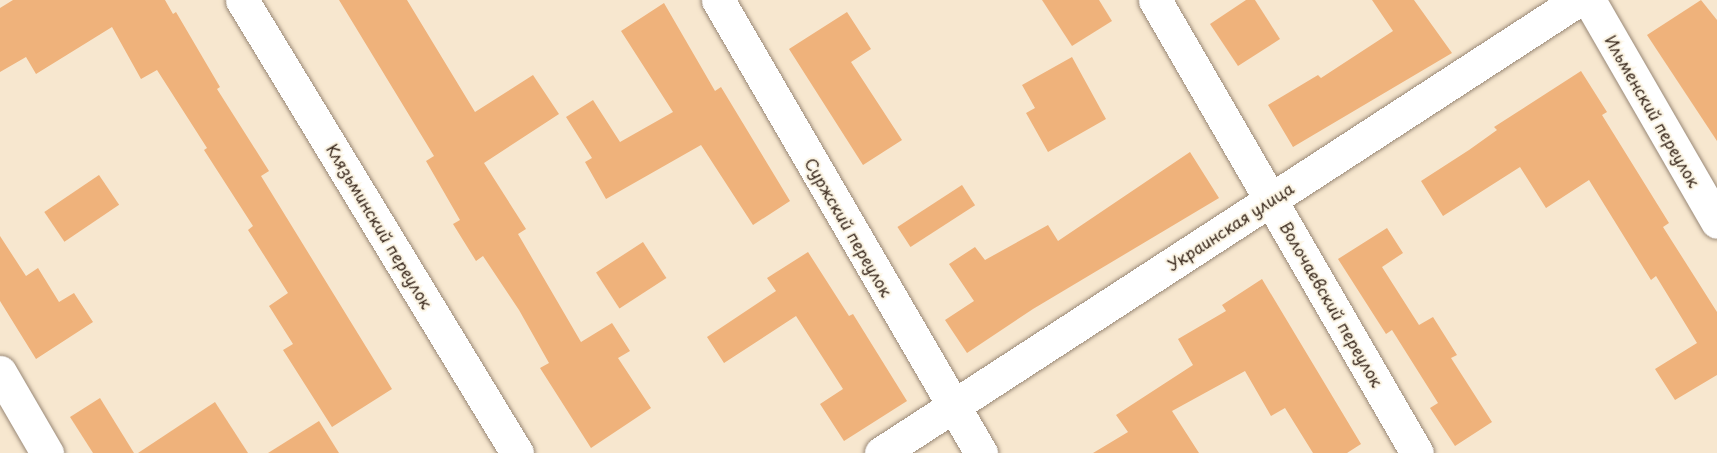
<!DOCTYPE html>
<meta charset="utf-8">
<style>
body{margin:0}
#map{position:relative;width:1717px;height:453px;overflow:hidden;background:#f7e7cf;font-family:"Playpen Sans",sans-serif}
div>[style]{position:absolute}
[style*='--x']{left:calc(var(--x)*1px);top:calc(var(--y)*1px);width:calc(var(--w)*1px);rotate:calc(var(--a)*1deg)}
.building>*{inset:0;background:#efb27b;transform-origin:0 0}
.roads{filter:drop-shadow(0 0 2px #998876) drop-shadow(0 0 2px #998876)}
.street>*{height:33px;margin:-16.5px;padding:0 16.5px;transform-origin:16.5px;border-radius:16.5px;background:#fff}
span{translate:-50% -50%;white-space:nowrap;text-align:center;line-height:1.15;-webkit-text-stroke:4.5px #fcf5e5;paint-order:stroke}
.street-label{font-size:16px;color:#3b2a1e}
</style>
<div id="map">
<div class="building">
<i style="clip-path:polygon(13px 0,165px 0,173px 14px,176px 12px,220px 87px,217px 89px,269px 171px,261px 176px,392px 389px,332px 427px,283px 350px,293px 344px,269px 306px,288px 293px,248px 230px,253px 226px,204px 150px,207px 148px,157px 70px,141px 79px,112px 27px,36px 74px,26px 57px,0 72px,0 8px)"></i>
<i style="clip-path:polygon(339px 0,407px 0,475px 112px,533px 75px,559px 114px,484px 163px,526px 229px,518px 234px,581px 342px,612px 323px,630px 351px,618px 358px,651px 408px,591px 448px,540px 368px,549px 363px,519px 310px,483px 256px,476px 261px,453px 224px,460px 220px,426px 161px,434px 156px)"></i>
<i style="clip-path:polygon(1042px 0,1099px 0,1112px 21px,1072px 46px)"></i>
<i style="clip-path:polygon(1246px 0,1255px 0,1280px 39px,1238px 66px,1210px 24px)"></i>
<i style="clip-path:polygon(1372px 0,1414px 0,1452px 53px,1293px 147px,1268px 105px,1318px 75px,1321px 78px,1393px 31px)"></i>
<i style="clip-path:polygon(1701px 0,1717px 20px,1717px 141px,1647px 35px)"></i>
<i style="clip-path:polygon(664px 3px,715px 91px,721px 87px,790px 201px,753px 225px,701px 145px,606px 199px,585px 162px,592px 158px,566px 117px,593px 100px,620px 142px,673px 112px,621px 31px)"></i>
<i style="clip-path:polygon(847px 12px,871px 49px,851px 62px,902px 140px,863px 165px,789px 49px)"></i>
<i style="clip-path:polygon(1072px 57px,1106px 119px,1048px 152px,1026px 113px,1035px 108px,1022px 85px)"></i>
<i style="clip-path:polygon(1581px 71px,1607px 112px,1602px 115px,1669px 223px,1663px 227px,1717px 312px,1717px 375px,1675px 400px,1655px 369px,1697px 343px,1656px 276px,1651px 280px,1589px 180px,1546px 208px,1520px 167px,1443px 216px,1421px 181px,1469px 150px,1497px 130px,1494px 127px)"></i>
<i style="clip-path:polygon(1190px 152px,1219px 198px,1033px 309px,967px 353px,945px 320px,974px 301px,949px 264px,975px 247px,985px 260px,1048px 225px,1058px 241px)"></i>
<i style="left:99px;top:175px;width:36px;height:66px;rotate:56deg"></i>
<i style="left:962px;top:185px;width:24px;height:77px;rotate:57deg"></i>
<i style="clip-path:polygon(1387px 228px,1403px 253px,1382px 267px,1419px 325px,1433px 317px,1457px 355px,1451px 358px,1492px 422px,1455px 446px,1430px 408px,1438px 403px,1392px 330px,1386px 334px,1338px 259px)"></i>
<i style="clip-path:polygon(0 236px,26px 276px,38px 268px,59px 302px,74px 293px,93px 322px,36px 359px,0 301px)"></i>
<i style="left:643px;top:242px;width:43px;height:56px;rotate:57deg"></i>
<i style="clip-path:polygon(808px 252px,849px 316px,853px 314px,907px 401px,844px 441px,820px 404px,843px 389px,796px 316px,724px 363px,707px 337px,776px 291px,767px 278px)"></i>
<i style="clip-path:polygon(1262px 279px,1361px 444px,1347px 453px,1313px 453px,1285px 408px,1271px 416px,1245px 371px,1172px 411px,1199px 453px,1093px 453px,1128px 432px,1116px 415px,1193px 365px,1178px 339px,1226px 311px,1222px 305px)"></i>
<i style="clip-path:polygon(100px 398px,134px 453px,93px 453px,70px 417px)"></i>
<i style="clip-path:polygon(215px 402px,248px 453px,138px 453px)"></i>
<i style="clip-path:polygon(319px 421px,339px 453px,268px 453px)"></i>
</div>
<div class="roads">
<div class="street">
<i style="--x:242;--y:0;--w:530;--a:58.74"></i>
<i style="--x:718;--y:0;--w:524;--a:59.86"></i>
<i style="--x:1155;--y:0;--w:523;--a:59.96"></i>
<i style="--x:1589;--y:0;--w:256;--a:60"></i>
<i style="--x:0;--y:372;--w:94;--a:59.9"></i>
<i style="--x:881;--y:453;--w:831;--a:-33.02"></i>
</div>
</div>
<div class="street-label">
<span style="left:1653px;top:111px;rotate:60deg">Ильменский переулок</span>
<span style="left:380px;top:226px;rotate:59deg">Клязьминский переулок</span>
<span style="left:1230px;top:226px;rotate:-33deg">Украинская улица</span>
<span style="left:849px;top:227px;rotate:60deg">Суржский переулок</span>
<span style="left:1332px;top:304px;rotate:60deg">Волочаевский переулок</span>
</div>
</div>
